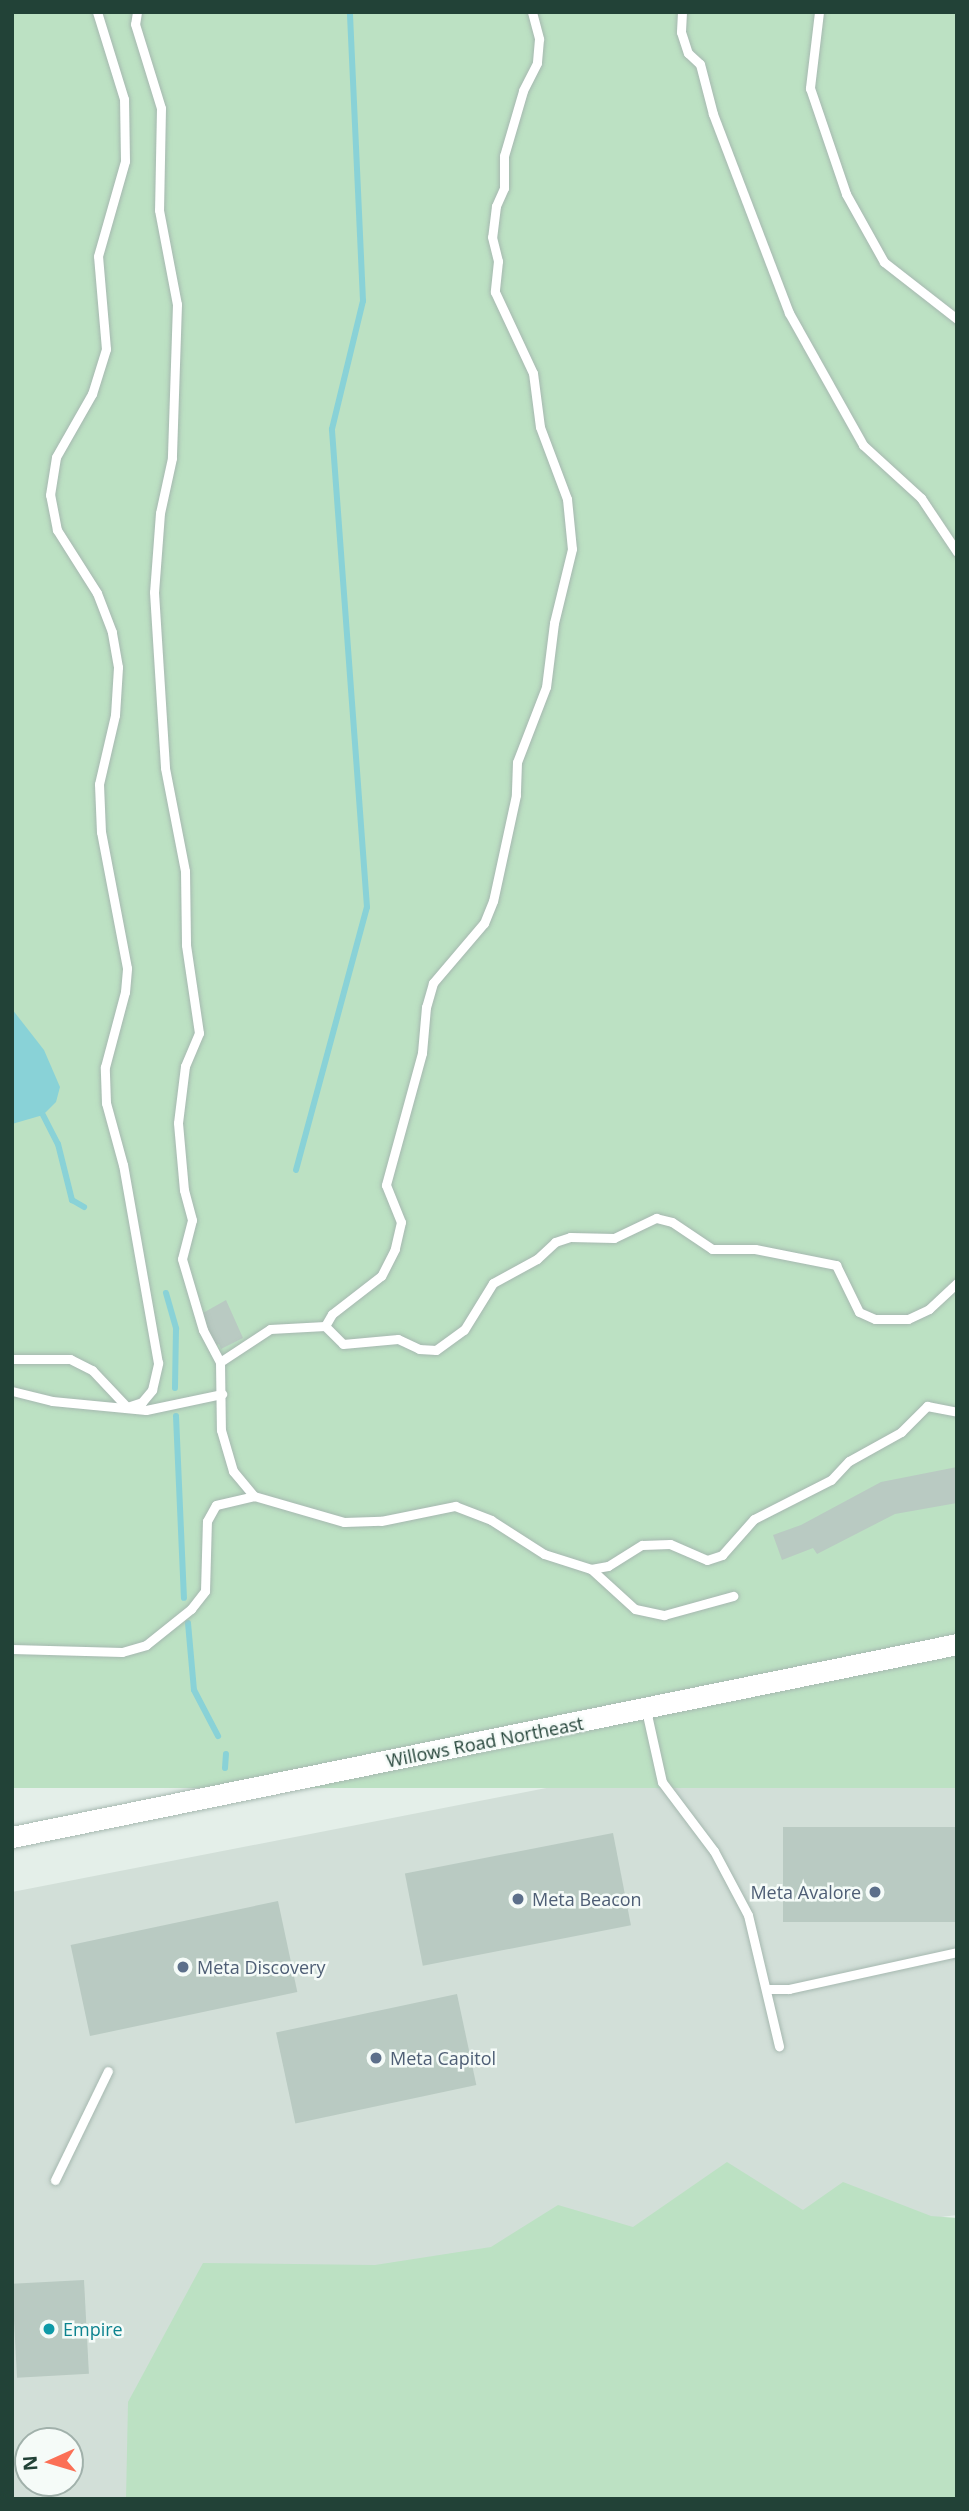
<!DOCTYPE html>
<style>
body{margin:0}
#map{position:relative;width:969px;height:2511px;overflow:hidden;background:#e4efe9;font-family:"Open Sans",sans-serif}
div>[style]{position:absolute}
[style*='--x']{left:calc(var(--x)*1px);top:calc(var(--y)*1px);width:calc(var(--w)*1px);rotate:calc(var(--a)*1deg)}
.built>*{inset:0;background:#d2dfd8}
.green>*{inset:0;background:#bce1c3;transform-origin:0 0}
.water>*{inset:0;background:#89d2d7}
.stream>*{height:6px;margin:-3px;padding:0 3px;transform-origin:3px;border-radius:3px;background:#89d2d7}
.building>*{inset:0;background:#b9cac2;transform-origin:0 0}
.roads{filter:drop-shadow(0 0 2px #a6b8b0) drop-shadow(0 0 2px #a6b8b0)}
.lane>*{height:9px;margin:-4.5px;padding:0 4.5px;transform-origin:4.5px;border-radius:4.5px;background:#fff}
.secondary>*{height:21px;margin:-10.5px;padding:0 10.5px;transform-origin:10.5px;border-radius:10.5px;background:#fff}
.dots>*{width:19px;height:19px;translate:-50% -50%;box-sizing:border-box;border:4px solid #f5fbf8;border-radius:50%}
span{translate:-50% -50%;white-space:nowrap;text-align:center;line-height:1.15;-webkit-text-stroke:5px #f5fbf8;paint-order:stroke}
.street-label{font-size:18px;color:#224237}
.service-label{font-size:18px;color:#4e5e75}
.right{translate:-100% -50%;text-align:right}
.left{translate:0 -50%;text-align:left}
.culture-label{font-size:18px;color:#0d838f}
.frame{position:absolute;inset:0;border:14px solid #224237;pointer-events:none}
.north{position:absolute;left:14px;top:2427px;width:70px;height:70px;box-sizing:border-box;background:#f5fbf8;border:2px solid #a1b1ab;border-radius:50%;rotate:266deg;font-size:19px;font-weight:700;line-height:28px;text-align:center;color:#224237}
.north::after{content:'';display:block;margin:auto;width:24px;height:32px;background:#fb7056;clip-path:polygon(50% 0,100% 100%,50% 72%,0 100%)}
</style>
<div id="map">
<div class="built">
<i style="clip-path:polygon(evenodd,957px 1708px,957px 2215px,236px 2306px,165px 2499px,12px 2499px,12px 1892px,957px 1708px,28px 2441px,70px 2441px,70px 2483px,28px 2483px,28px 2441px)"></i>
</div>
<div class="green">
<i style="left:12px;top:12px;width:945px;height:1776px"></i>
<i style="clip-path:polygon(727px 2162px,803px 2210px,843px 2182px,931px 2216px,957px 2218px,957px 2499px,126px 2499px,128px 2402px,203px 2263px,375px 2265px,491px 2247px,558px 2205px,633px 2227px)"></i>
</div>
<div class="water">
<i style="clip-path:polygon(12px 1009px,44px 1050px,60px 1087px,56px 1102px,43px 1115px,12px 1124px)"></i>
</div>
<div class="stream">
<i style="--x:43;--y:1115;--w:33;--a:63"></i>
<i style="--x:58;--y:1144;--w:58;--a:76"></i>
<i style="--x:72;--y:1200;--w:14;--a:30"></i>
<i style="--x:296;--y:1170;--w:272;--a:-74.9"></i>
<i style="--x:367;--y:907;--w:479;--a:-94.2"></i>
<i style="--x:332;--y:429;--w:132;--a:-76.4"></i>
<i style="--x:363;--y:301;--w:289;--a:-92.6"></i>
<i style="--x:166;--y:1293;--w:37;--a:74"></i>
<i style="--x:176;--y:1329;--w:59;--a:91"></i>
<i style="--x:176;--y:1416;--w:182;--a:87.5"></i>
<i style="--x:188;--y:1623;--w:67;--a:84.9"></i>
<i style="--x:194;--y:1690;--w:52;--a:62.4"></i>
<i style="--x:225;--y:1768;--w:14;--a:-86"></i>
</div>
<div class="building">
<i style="clip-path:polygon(226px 1300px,243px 1338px,221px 1349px,219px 1344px,213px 1347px,203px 1313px)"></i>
<i style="clip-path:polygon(957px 1467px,957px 1503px,895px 1514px,817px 1554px,813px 1548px,782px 1560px,773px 1535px,801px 1525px,881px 1482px)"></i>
<i style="left:957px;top:1827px;width:95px;height:174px;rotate:90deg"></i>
<i style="left:613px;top:1833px;width:94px;height:212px;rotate:79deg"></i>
<i style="left:278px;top:1901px;width:93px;height:212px;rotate:78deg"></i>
<i style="left:457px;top:1994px;width:93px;height:185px;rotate:78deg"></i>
<i style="left:84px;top:2280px;width:94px;height:72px;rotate:87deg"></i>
</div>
<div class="roads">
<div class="lane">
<i style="--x:137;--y:12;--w:12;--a:99"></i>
<i style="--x:135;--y:24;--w:88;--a:72.8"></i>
<i style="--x:161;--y:108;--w:102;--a:91.1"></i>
<i style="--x:159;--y:210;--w:96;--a:79.2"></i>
<i style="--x:177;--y:304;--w:154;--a:91.9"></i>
<i style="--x:172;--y:458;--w:56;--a:102.3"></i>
<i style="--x:160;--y:513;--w:79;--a:94.3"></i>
<i style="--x:154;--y:592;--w:176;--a:86.4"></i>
<i style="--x:165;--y:768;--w:105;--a:79"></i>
<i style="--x:185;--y:871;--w:74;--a:89.2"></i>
<i style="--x:186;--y:945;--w:89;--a:81.6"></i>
<i style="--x:199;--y:1033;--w:36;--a:113"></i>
<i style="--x:185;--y:1066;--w:57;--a:97"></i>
<i style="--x:178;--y:1123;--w:67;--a:84.9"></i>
<i style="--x:184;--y:1190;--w:31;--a:75"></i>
<i style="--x:192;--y:1220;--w:40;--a:104.4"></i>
<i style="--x:182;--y:1259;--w:74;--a:73.5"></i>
<i style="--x:203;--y:1330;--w:36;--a:62"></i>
<i style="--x:220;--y:1362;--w:68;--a:89.2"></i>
<i style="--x:221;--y:1430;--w:43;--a:73.7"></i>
<i style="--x:233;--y:1471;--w:33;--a:50"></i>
<i style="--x:254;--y:1496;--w:94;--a:16.1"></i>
<i style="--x:344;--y:1522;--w:37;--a:-2"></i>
<i style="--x:381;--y:1521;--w:76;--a:-11.5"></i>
<i style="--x:455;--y:1506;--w:39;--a:21"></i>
<i style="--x:491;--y:1520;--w:63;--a:32.7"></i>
<i style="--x:544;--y:1554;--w:49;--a:17.7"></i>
<i style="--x:591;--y:1569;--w:59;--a:42.3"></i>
<i style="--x:635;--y:1609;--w:30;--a:12"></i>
<i style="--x:664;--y:1615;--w:72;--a:-15.4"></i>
<i style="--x:532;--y:12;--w:28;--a:75"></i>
<i style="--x:539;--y:39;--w:24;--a:95"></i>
<i style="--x:537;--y:63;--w:31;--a:117"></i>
<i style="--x:523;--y:91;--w:68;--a:106.3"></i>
<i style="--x:504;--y:156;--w:32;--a:90"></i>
<i style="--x:504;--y:188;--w:20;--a:114"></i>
<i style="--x:496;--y:206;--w:31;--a:97"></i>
<i style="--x:492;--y:237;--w:25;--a:76"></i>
<i style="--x:498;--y:261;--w:31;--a:96"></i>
<i style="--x:495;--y:292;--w:89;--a:64.9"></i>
<i style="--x:533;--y:373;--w:54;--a:82.6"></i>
<i style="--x:540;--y:427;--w:77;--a:69.4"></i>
<i style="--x:567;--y:499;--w:50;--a:84.3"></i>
<i style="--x:572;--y:549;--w:76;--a:103.7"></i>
<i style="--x:554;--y:623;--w:64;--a:97.1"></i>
<i style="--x:546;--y:687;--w:80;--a:111.1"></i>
<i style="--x:517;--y:762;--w:33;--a:92"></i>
<i style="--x:516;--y:795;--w:108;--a:102.2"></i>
<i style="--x:493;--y:901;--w:24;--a:112"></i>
<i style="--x:484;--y:923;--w:79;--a:130.4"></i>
<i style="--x:433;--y:983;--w:25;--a:106"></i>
<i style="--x:426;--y:1007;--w:46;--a:95"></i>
<i style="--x:422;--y:1053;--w:137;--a:105.3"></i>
<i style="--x:386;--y:1185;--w:40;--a:68"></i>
<i style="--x:401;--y:1222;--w:28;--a:103"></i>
<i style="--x:395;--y:1249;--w:30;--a:117"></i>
<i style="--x:381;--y:1276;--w:62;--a:142.2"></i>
<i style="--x:332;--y:1314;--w:14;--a:120"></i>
<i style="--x:325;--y:1326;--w:25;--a:45"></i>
<i style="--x:343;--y:1344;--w:55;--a:-5.2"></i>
<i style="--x:398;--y:1339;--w:23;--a:25"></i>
<i style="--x:419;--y:1349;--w:17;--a:3"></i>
<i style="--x:436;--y:1350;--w:34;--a:-36"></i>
<i style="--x:464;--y:1330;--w:55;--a:-58.3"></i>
<i style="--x:493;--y:1283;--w:50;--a:-28.6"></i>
<i style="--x:537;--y:1259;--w:25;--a:-43"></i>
<i style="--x:555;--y:1242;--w:16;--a:-18"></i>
<i style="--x:570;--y:1237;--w:44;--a:1.3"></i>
<i style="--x:614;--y:1238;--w:47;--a:-25.5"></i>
<i style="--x:656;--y:1218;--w:16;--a:14"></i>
<i style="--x:672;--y:1222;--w:48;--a:34"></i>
<i style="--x:712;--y:1249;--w:43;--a:0"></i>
<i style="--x:755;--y:1249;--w:83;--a:11.2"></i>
<i style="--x:836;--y:1265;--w:52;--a:63.9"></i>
<i style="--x:859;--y:1312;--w:17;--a:24"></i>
<i style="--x:875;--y:1319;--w:33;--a:0"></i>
<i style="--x:908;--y:1319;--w:23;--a:-25"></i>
<i style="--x:929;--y:1309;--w:38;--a:-43"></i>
<i style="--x:682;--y:12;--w:20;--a:93"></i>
<i style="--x:681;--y:32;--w:22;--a:72"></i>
<i style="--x:688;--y:53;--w:16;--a:43"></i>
<i style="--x:700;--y:64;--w:52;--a:75.4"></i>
<i style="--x:713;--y:114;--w:213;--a:69.1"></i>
<i style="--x:789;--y:313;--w:151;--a:60.7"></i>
<i style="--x:863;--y:445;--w:79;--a:42.4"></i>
<i style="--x:921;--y:498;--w:65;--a:56.3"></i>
<i style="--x:819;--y:12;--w:77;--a:96.8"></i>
<i style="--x:810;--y:88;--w:112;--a:71.2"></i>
<i style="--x:846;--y:194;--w:78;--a:60.8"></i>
<i style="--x:884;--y:262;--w:93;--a:38"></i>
<i style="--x:12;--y:1359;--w:58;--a:0"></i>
<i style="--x:70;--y:1359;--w:25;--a:27"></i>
<i style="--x:92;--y:1370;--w:51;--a:46.6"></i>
<i style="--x:127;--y:1407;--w:16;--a:-18"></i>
<i style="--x:142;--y:1402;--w:16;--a:-50"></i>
<i style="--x:152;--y:1390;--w:28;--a:-77"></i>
<i style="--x:158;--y:1363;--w:201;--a:-100"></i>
<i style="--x:123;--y:1165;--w:64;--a:-105.3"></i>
<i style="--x:106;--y:1103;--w:36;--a:-92"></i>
<i style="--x:105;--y:1067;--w:78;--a:-75.1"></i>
<i style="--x:125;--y:992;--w:24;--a:-85"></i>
<i style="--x:127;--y:968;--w:138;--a:-100.8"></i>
<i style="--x:101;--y:832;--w:48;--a:-92.4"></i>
<i style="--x:99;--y:784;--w:71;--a:-76.9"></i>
<i style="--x:115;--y:715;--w:48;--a:-86.4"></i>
<i style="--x:118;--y:667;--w:36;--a:-100"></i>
<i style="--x:112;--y:632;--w:42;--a:-111"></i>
<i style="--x:97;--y:593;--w:75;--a:-122.4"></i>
<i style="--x:57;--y:530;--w:36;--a:-101"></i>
<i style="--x:50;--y:495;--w:38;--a:-81"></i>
<i style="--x:56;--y:457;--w:73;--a:-60.3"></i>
<i style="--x:92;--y:394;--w:47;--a:-72.7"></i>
<i style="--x:106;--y:349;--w:93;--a:-94.9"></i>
<i style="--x:98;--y:256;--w:99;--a:-74.1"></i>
<i style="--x:125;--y:161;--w:62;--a:-90.9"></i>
<i style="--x:124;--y:99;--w:91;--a:-107.2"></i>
<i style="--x:220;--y:1362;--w:60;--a:-33.4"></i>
<i style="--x:270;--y:1329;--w:55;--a:-3.1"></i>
<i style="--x:12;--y:1391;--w:41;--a:14"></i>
<i style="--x:52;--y:1401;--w:94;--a:5.5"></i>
<i style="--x:146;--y:1410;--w:78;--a:-11.9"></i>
<i style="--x:591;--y:1569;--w:17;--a:-10"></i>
<i style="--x:608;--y:1566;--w:40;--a:-32"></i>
<i style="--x:642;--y:1545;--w:28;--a:-2"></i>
<i style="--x:670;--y:1544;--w:40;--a:23.4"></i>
<i style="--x:707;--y:1560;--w:16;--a:-18"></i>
<i style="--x:722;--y:1555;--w:48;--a:-48.4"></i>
<i style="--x:754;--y:1519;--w:86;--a:-26.9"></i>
<i style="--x:831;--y:1480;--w:26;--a:-47"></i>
<i style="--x:849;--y:1461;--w:60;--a:-29.1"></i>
<i style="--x:901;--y:1432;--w:37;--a:-45"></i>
<i style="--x:927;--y:1406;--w:31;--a:11"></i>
<i style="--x:12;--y:1649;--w:110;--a:1.6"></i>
<i style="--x:122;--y:1652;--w:25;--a:-16"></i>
<i style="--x:146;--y:1645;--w:58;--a:-38.7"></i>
<i style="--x:191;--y:1609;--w:23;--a:-52"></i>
<i style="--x:205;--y:1591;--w:70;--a:-88.4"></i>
<i style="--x:207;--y:1521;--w:18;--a:-61"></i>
<i style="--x:216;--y:1505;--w:39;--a:-13"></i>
<i style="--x:646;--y:1710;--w:74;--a:77.5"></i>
<i style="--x:662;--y:1782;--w:86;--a:53"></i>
<i style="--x:714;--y:1851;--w:72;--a:62"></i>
<i style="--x:748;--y:1915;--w:135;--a:76.7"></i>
<i style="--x:767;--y:1989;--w:22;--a:0"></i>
<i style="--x:789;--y:1989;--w:172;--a:-12.4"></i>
<i style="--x:55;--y:2180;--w:121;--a:-64.1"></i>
</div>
<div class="secondary">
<i style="--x:12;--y:1837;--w:965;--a:-11.54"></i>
</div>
</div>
<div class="dots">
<i style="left:875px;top:1892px;background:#5c6f8a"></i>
<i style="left:518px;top:1899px;background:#5c6f8a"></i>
<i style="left:183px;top:1967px;background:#5c6f8a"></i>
<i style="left:376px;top:2058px;background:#5c6f8a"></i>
<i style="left:49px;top:2329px;background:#0f9aa8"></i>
</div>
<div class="street-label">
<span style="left:485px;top:1742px;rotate:-11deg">Willows Road Northeast</span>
</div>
<div class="service-label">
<span class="right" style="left:861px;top:1892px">Meta Avalore</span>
<span class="left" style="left:532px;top:1899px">Meta Beacon</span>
<span class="left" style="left:197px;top:1967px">Meta Discovery</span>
<span class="left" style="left:390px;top:2058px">Meta Capitol</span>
</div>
<div class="culture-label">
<span class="left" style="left:63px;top:2329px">Empire</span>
</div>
<div class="frame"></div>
<div class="north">N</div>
</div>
